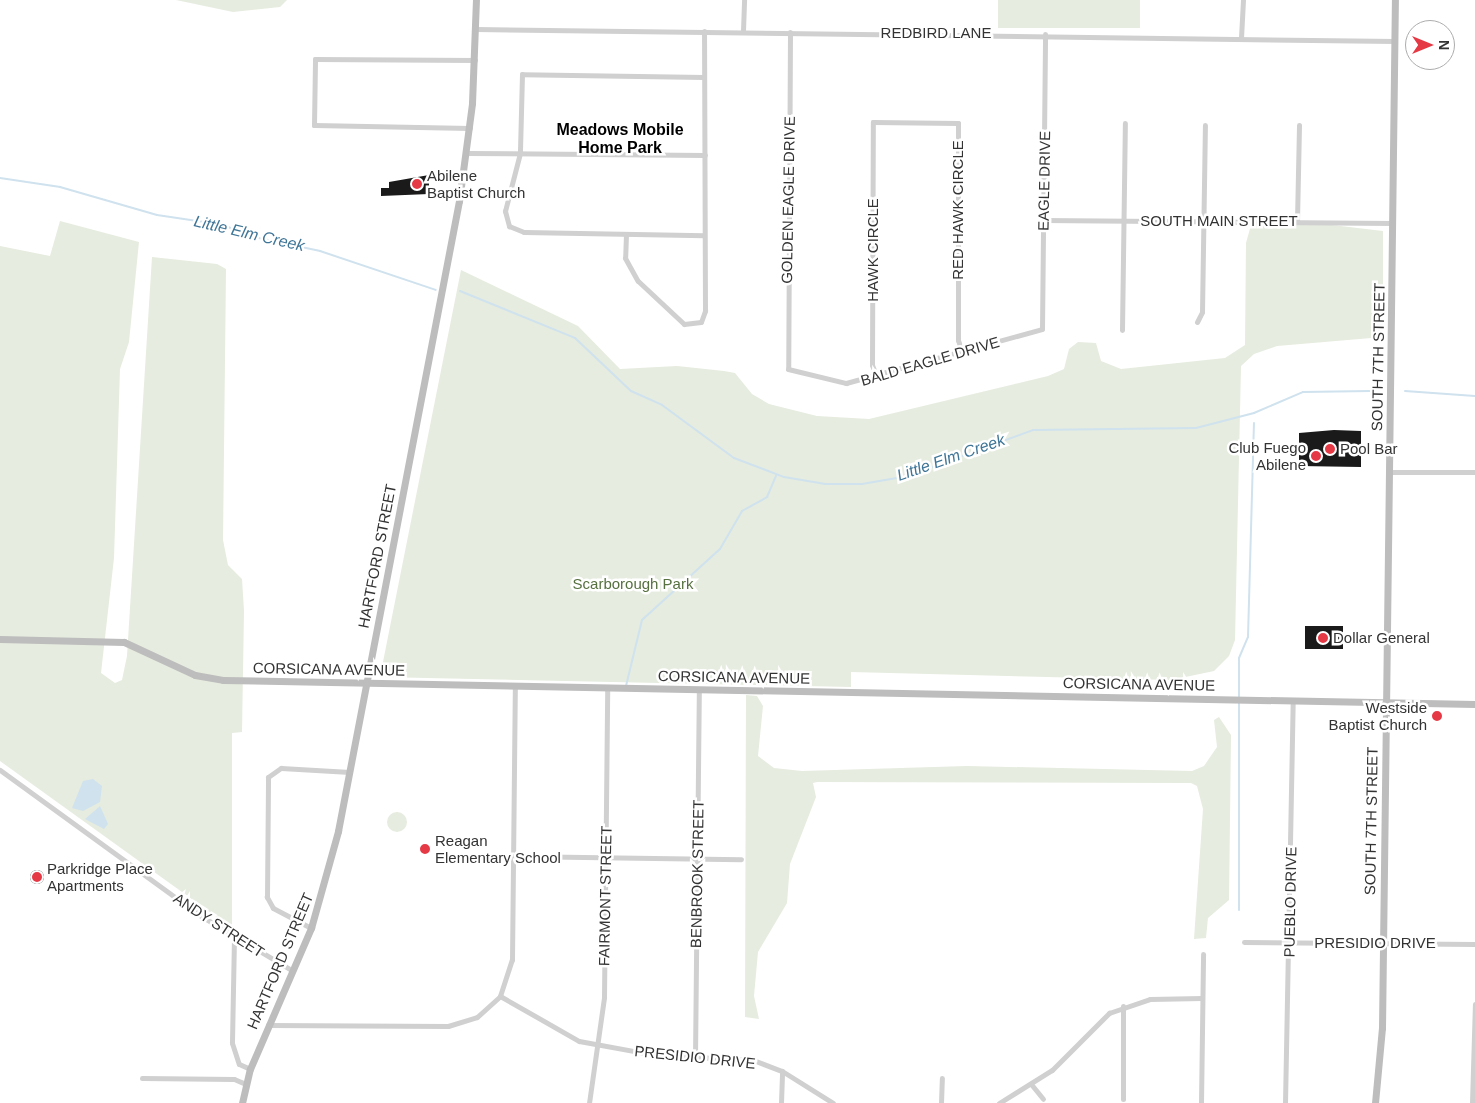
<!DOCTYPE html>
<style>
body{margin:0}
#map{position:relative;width:1475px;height:1103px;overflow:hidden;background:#fff;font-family:Arial,sans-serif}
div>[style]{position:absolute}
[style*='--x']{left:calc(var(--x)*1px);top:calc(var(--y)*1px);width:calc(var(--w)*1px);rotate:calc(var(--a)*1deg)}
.green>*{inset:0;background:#e6ecdf;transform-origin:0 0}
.round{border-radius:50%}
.water>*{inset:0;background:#cfe2ee}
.stream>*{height:2px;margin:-1px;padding:0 1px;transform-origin:1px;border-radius:1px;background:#cfe2ee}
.building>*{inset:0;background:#1a1a1a;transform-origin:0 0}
.street>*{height:5px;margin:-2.5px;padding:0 2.5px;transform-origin:2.5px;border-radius:2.5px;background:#d0d0d0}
.secondary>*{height:7px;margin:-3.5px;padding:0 3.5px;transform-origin:3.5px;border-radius:3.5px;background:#bdbdbd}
.dots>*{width:14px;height:14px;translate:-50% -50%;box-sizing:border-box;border:2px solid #fff;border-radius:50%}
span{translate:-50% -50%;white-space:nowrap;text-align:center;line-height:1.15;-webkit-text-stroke:5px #fff;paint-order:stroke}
.street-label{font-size:15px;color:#333}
.poi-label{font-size:15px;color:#333}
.left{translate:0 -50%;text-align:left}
.right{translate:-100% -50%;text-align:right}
.park-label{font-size:15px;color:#56703f}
.neighbourhood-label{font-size:16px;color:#000;font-weight:700}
.water-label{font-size:16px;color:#3f7597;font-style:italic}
.north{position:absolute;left:1405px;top:20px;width:50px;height:50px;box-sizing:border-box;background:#fff;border:1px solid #adadad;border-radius:50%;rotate:90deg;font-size:14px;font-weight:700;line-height:20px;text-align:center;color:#333}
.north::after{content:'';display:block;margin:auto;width:18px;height:22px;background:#e63946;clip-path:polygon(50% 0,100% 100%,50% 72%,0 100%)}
</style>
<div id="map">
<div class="green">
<i style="clip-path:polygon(176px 0,287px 0,280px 7px,233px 12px)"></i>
<i style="left:998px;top:0;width:142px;height:28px"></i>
<i style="clip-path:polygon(60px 221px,139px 242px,129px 342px,120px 369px,114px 558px,101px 673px,115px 683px,122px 680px,127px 656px,152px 257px,217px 264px,226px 269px,223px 540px,228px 565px,242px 579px,244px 611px,242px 732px,232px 733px,232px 928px,0 761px,0 246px,50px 256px)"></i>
<i style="clip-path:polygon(1251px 225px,1332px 225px,1383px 231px,1383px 337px,1277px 346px,1254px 354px,1241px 366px,1235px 640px,1229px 656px,1214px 671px,1171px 680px,851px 672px,851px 687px,380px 677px,461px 270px,578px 326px,620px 369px,677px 366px,724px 371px,735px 373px,752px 394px,769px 404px,817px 416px,869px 419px,1048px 376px,1064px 369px,1069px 349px,1078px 342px,1096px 343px,1101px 361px,1121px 369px,1225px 358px,1245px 345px,1246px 243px)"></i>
<i style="clip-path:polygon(746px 695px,757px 696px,763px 706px,758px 756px,774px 768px,802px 771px,967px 766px,1192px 771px,1204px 766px,1217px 747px,1214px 720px,1219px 717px,1231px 735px,1229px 900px,1208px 918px,1206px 938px,1194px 939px,1203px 809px,1197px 786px,1191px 783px,817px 782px,813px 783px,816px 797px,790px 864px,787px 903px,758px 952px,754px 996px,759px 1019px,745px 1017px)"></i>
<i class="round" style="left:387px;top:812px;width:20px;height:20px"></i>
</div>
<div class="water">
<i style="clip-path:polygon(93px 779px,102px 786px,100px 802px,83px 811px,72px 808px,83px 781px)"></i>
<i style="clip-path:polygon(100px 806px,108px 824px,104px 829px,85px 819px)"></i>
</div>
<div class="stream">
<i style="--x:0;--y:178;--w:61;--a:8.5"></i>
<i style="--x:60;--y:187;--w:101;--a:16.1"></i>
<i style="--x:157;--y:215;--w:68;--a:8.5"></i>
<i style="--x:224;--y:225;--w:23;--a:25"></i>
<i style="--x:245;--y:235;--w:77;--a:12"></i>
<i style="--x:320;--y:251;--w:122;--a:18.6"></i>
<i style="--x:460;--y:291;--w:124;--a:22.2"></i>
<i style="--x:575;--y:338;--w:77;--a:43.4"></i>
<i style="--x:631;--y:391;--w:34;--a:24"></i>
<i style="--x:662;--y:405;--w:89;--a:36.4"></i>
<i style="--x:734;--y:458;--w:53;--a:20.8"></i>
<i style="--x:784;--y:477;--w:42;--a:9.7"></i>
<i style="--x:825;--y:484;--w:37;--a:0"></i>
<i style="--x:862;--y:484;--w:47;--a:-9.9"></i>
<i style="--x:908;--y:476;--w:133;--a:-20.2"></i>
<i style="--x:1033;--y:430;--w:163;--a:-0.7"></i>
<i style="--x:1196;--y:428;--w:60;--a:-14.5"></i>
<i style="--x:1254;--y:413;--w:53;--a:-23.2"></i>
<i style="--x:1303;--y:392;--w:67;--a:-0.9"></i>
<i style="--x:1405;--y:391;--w:70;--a:4.1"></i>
<i style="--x:626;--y:686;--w:68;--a:-76.4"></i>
<i style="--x:642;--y:620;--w:105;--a:-42.3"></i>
<i style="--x:720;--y:549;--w:44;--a:-59.9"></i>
<i style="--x:742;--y:511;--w:29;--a:-29"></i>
<i style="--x:767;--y:497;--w:23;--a:-67"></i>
<i style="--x:1239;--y:910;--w:252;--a:-90"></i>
<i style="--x:1239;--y:658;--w:23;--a:-67"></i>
<i style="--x:1248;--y:637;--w:214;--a:-88.4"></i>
</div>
<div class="building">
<i style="clip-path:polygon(429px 175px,429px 194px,381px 196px,381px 188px,389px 188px,389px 182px)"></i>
<i style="clip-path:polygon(1334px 430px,1361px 431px,1361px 467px,1299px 466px,1299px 433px)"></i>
<i style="left:1305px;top:626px;width:38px;height:23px"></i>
<i class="round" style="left:30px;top:870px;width:14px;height:14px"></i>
</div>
<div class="street">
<i style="--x:476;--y:29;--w:919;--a:0.75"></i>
<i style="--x:743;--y:31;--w:31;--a:-88"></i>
<i style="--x:790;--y:32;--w:337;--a:90.3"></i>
<i style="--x:788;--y:369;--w:60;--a:13.6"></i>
<i style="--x:846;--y:383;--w:203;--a:-15.4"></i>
<i style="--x:1042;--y:329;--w:295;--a:-89.4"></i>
<i style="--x:1241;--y:38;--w:38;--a:-87"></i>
<i style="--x:704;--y:77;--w:182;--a:-179.1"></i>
<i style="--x:522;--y:74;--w:79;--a:91.5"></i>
<i style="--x:520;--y:153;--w:60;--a:104.5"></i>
<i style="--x:505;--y:211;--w:16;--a:75"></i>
<i style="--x:509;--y:226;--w:16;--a:22"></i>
<i style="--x:524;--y:232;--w:180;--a:1"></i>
<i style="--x:470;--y:128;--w:156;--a:-178.9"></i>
<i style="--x:314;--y:125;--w:66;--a:-89.1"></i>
<i style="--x:315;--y:59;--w:160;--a:0.4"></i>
<i style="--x:467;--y:153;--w:238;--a:0.5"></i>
<i style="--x:1043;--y:220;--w:350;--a:0.5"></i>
<i style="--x:1297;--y:221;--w:96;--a:-88.8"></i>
<i style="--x:626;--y:234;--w:24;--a:92"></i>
<i style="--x:625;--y:258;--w:26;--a:61"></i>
<i style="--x:638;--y:281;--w:63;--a:43.1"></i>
<i style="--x:684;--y:324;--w:17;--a:-7"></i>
<i style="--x:701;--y:322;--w:12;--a:-70"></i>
<i style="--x:705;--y:311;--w:280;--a:-90.2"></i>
<i style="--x:1197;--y:322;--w:11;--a:-63"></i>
<i style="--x:1202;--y:312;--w:187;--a:-89.1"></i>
<i style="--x:1122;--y:330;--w:207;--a:-89.2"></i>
<i style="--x:877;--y:378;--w:14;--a:-111"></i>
<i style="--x:872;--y:365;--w:243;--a:-89.8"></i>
<i style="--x:873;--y:122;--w:85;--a:0.7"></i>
<i style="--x:958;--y:123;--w:217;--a:90"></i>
<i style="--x:958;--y:340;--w:13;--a:72"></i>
<i style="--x:1390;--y:472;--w:85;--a:0"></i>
<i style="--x:0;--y:770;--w:248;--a:36"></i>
<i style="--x:201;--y:916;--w:107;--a:30.9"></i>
<i style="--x:514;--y:856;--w:227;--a:0.8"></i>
<i style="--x:311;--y:928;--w:43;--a:-152.2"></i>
<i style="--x:273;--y:908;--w:13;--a:-119"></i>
<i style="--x:267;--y:897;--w:120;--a:-89.5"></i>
<i style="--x:268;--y:777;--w:16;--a:-35"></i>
<i style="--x:281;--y:768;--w:69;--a:3.3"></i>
<i style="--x:234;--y:937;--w:106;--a:91.1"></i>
<i style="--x:232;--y:1043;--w:22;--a:72"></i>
<i style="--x:239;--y:1064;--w:12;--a:24"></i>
<i style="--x:1244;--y:942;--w:231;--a:0.5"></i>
<i style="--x:500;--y:996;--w:91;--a:29.7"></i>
<i style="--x:579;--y:1041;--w:77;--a:10.4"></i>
<i style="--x:655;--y:1055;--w:98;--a:2.9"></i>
<i style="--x:753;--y:1060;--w:31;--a:21"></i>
<i style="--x:782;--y:1071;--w:60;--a:32.1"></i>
<i style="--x:1123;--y:1006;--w:93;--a:90"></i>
<i style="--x:268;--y:1025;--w:180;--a:0.3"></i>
<i style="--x:448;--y:1026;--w:30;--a:-17"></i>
<i style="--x:477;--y:1017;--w:31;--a:-42"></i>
<i style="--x:500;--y:996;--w:38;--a:-72"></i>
<i style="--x:512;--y:960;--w:273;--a:-89.4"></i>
<i style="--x:695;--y:1058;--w:368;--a:-89.4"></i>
<i style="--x:142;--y:1078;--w:92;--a:0.6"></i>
<i style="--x:234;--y:1079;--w:13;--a:23"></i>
<i style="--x:1031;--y:1084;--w:19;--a:51"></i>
<i style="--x:589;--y:1103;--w:107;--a:-81.9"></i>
<i style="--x:604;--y:997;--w:309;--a:-89.4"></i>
<i style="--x:781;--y:1103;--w:32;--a:-88"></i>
<i style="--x:941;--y:1103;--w:25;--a:-88"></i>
<i style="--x:999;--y:1103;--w:62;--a:-31.9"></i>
<i style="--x:1052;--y:1070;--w:81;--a:-45"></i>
<i style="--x:1109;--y:1013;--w:43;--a:-18.9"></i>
<i style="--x:1150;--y:999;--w:52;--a:-1.1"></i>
<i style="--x:1201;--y:1103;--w:149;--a:-89.2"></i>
<i style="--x:1285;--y:1103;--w:403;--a:-88.9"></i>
<i style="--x:1472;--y:1103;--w:99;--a:-88.3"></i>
</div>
<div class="secondary">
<i style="--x:0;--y:639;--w:124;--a:1.4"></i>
<i style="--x:124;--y:642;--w:78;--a:24.9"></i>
<i style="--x:195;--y:675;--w:28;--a:10"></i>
<i style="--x:223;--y:680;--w:1252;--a:1.1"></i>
<i style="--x:242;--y:1103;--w:35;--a:-77"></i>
<i style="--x:250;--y:1069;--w:154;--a:-66.6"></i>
<i style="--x:311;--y:928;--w:101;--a:-74.4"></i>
<i style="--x:338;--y:831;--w:642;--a:-79.13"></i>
<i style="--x:459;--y:201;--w:99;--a:-82.4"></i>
<i style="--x:472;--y:103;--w:103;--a:-87.8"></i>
<i style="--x:1375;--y:1103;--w:75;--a:-84.7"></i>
<i style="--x:1382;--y:1028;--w:1028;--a:-89.28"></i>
</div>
<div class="dots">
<i style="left:417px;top:184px;background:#e63946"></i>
<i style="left:1330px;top:449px;background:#e63946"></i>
<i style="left:1316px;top:456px;background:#e63946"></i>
<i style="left:1323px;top:638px;background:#e63946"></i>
<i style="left:1437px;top:716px;background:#e63946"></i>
<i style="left:425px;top:849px;background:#e63946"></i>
<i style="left:37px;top:877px;background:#e63946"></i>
</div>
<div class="street-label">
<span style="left:936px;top:33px">REDBIRD LANE</span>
<span style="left:1044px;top:181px;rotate:-89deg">EAGLE DRIVE</span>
<span style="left:788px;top:200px;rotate:-89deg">GOLDEN EAGLE DRIVE</span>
<span style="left:958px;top:210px;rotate:-90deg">RED HAWK CIRCLE</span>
<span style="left:1219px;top:221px">SOUTH MAIN STREET</span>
<span style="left:873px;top:250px;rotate:-90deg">HAWK CIRCLE</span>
<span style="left:1378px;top:357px;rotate:-89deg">SOUTH 7TH STREET</span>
<span style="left:930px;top:361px;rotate:-16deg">BALD EAGLE DRIVE</span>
<span style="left:377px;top:556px;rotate:-79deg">HARTFORD STREET</span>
<span style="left:329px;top:669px;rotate:1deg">CORSICANA AVENUE</span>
<span style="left:734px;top:677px;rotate:1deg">CORSICANA AVENUE</span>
<span style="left:1139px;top:684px;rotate:1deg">CORSICANA AVENUE</span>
<span style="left:1371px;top:821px;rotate:-89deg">SOUTH 7TH STREET</span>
<span style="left:697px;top:874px;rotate:-89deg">BENBROOK STREET</span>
<span style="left:605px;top:896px;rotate:-89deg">FAIRMONT STREET</span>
<span style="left:1290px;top:902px;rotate:-89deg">PUEBLO DRIVE</span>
<span style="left:219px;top:925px;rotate:33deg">ANDY STREET</span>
<span style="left:1375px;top:943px">PRESIDIO DRIVE</span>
<span style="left:280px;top:961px;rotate:-67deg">HARTFORD STREET</span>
<span style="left:695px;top:1057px;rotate:6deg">PRESIDIO DRIVE</span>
</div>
<div class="poi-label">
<span class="left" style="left:427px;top:184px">Abilene<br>Baptist Church</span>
<span class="right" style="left:1306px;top:456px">Club Fuego<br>Abilene</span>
<span class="left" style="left:1340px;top:449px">Pool Bar</span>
<span class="left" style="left:1333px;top:638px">Dollar General</span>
<span class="right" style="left:1427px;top:716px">Westside<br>Baptist Church</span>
<span class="left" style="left:435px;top:849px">Reagan<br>Elementary School</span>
<span class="left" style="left:47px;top:877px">Parkridge Place<br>Apartments</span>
</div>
<div class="park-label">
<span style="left:633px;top:584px">Scarborough Park</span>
</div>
<div class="neighbourhood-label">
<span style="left:620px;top:139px">Meadows Mobile<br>Home Park</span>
</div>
<div class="water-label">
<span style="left:249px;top:234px;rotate:13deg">Little Elm Creek</span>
<span style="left:951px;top:458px;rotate:-19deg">Little Elm Creek</span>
</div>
<div class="north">N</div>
</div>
